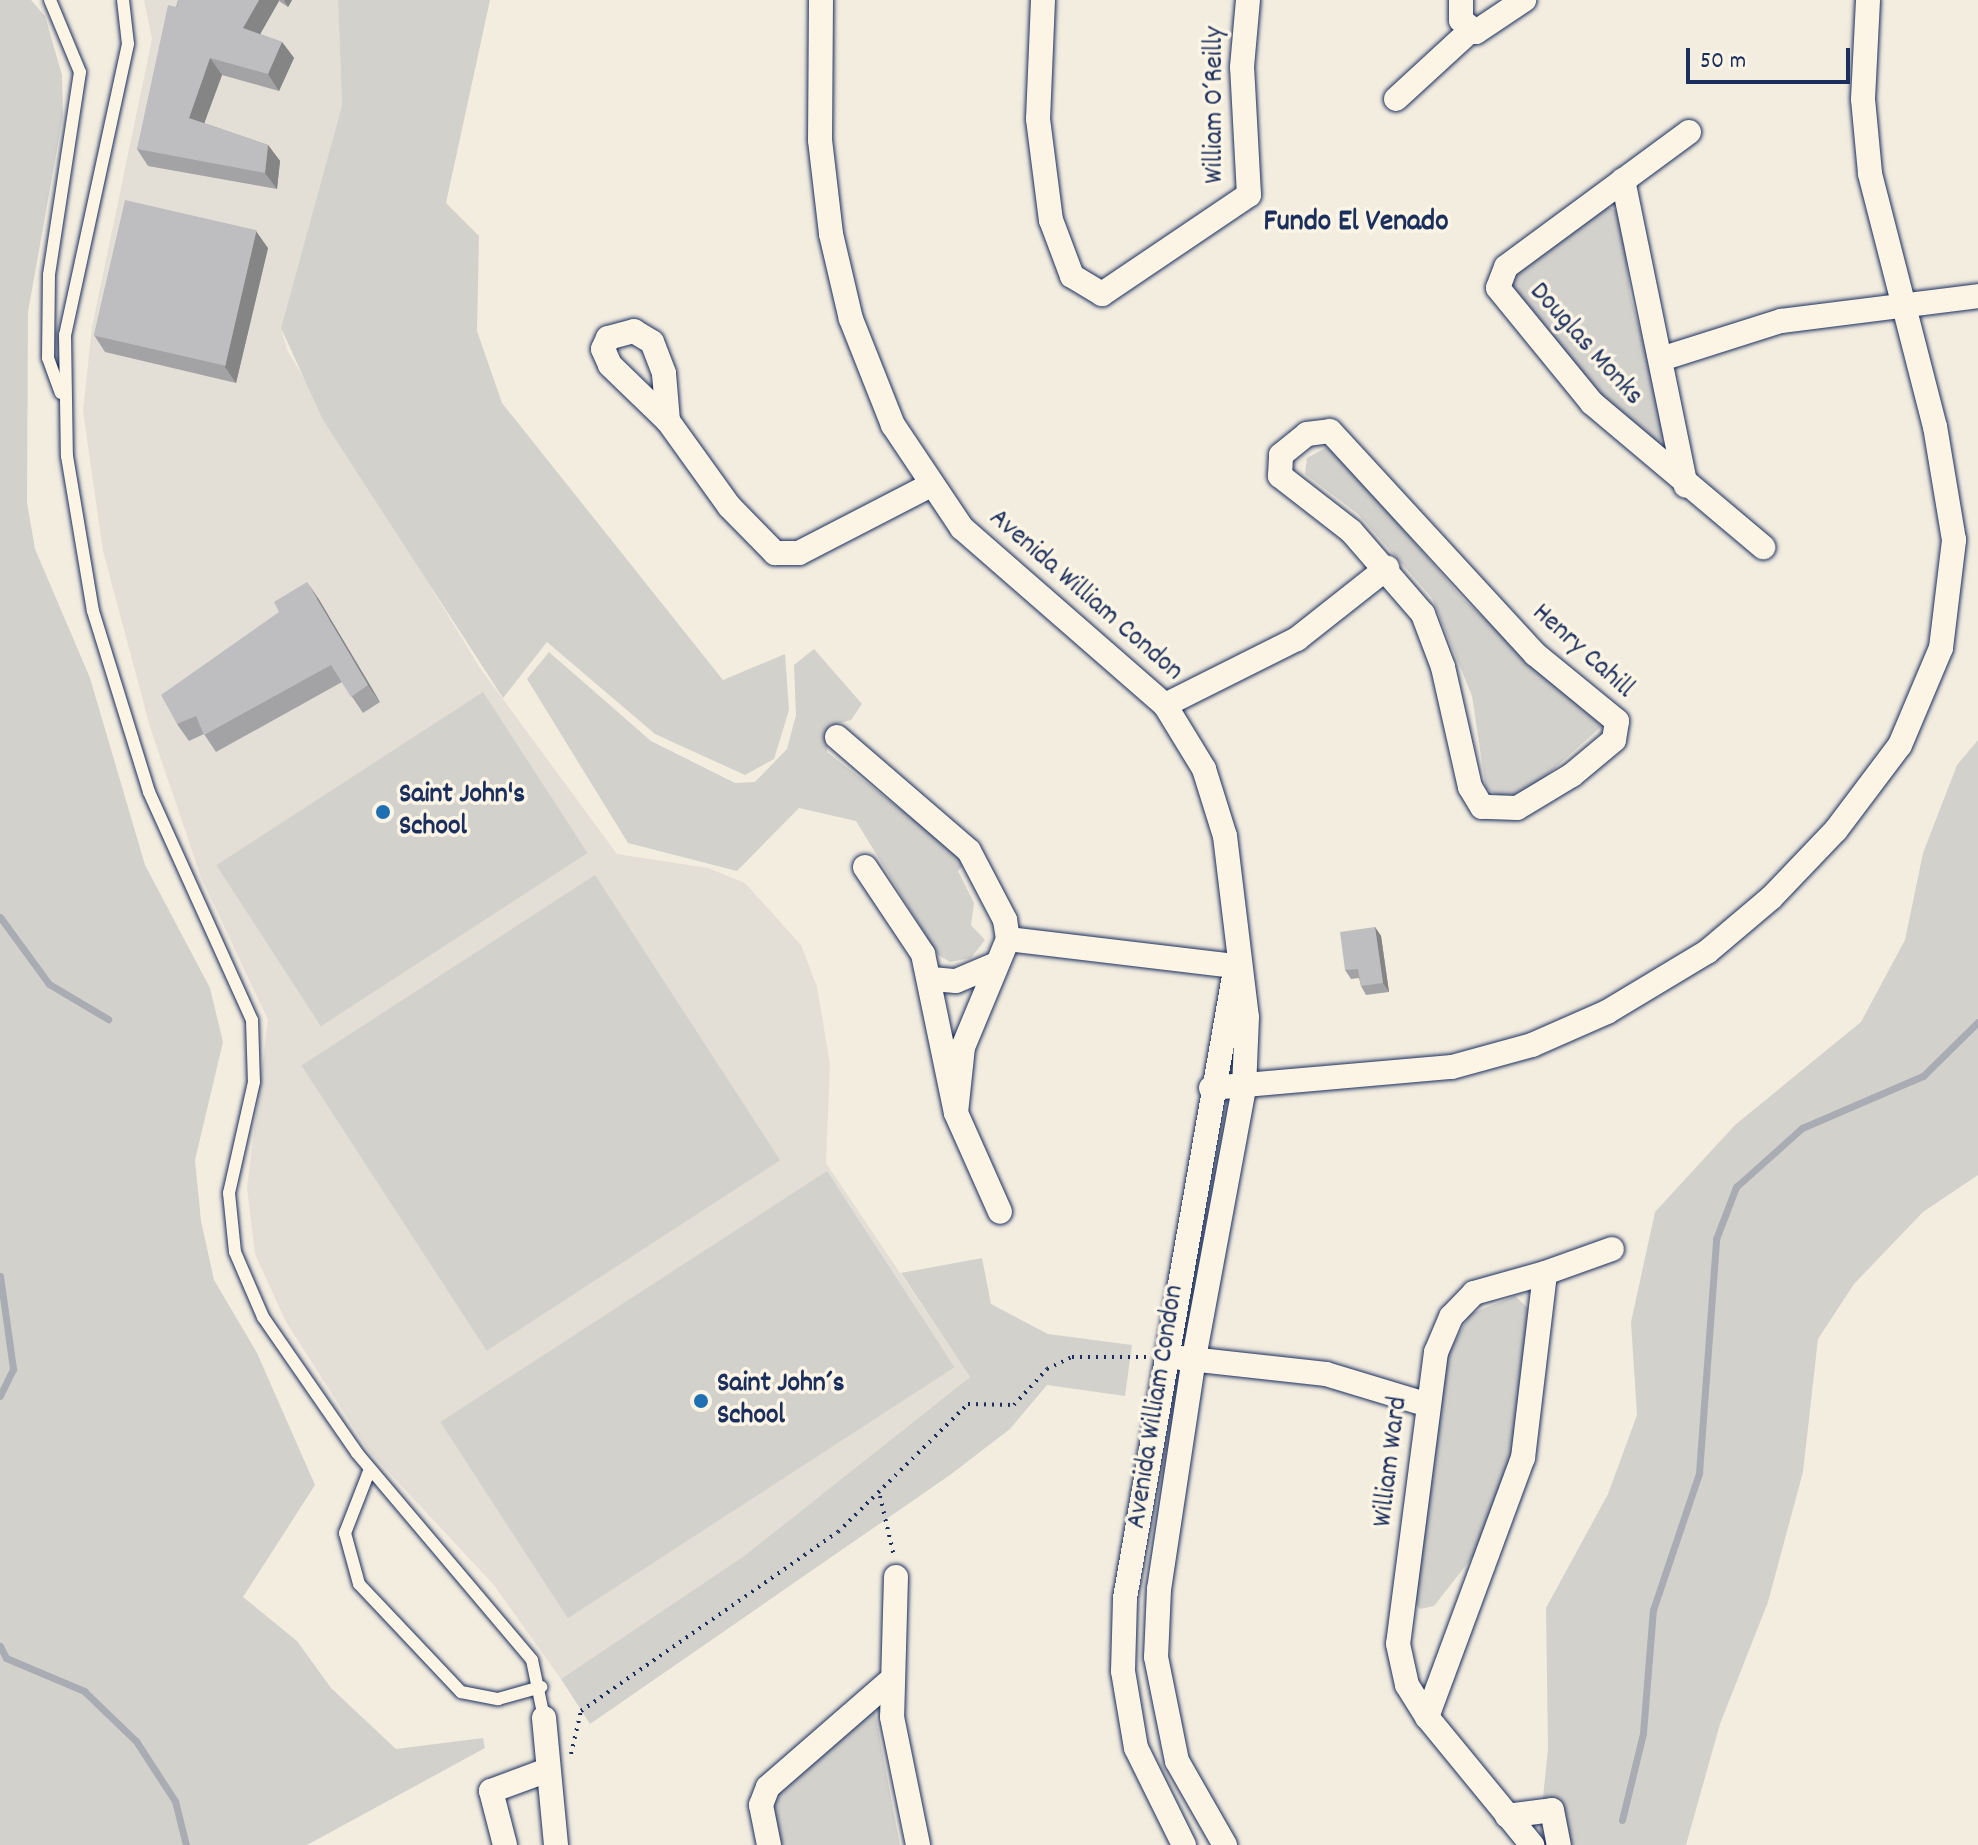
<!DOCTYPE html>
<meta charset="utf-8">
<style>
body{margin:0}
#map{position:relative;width:1978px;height:1845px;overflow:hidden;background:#f3ede0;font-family:Dekko,sans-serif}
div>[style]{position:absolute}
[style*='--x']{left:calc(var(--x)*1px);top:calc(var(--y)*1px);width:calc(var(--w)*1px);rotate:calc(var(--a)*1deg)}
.built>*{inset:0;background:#e3dfd6}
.green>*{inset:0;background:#d3d1cc;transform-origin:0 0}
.stream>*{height:7px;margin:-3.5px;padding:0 3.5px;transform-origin:3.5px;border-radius:3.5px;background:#a9acb3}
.path>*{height:4px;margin-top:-2px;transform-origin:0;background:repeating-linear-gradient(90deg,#1b2f5e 0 2px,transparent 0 8px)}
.roads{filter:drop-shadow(0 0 2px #1b2f5e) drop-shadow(0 0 2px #1b2f5e)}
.lane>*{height:12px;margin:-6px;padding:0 6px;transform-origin:6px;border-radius:6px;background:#fcf5e5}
.street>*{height:24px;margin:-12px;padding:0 12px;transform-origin:12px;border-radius:12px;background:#fcf5e5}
.wall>*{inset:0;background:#a3a3a5}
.shaded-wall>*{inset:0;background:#858586}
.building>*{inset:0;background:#bebec0;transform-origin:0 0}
.dots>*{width:22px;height:22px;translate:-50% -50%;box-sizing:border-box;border:4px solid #fcf5e5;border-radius:50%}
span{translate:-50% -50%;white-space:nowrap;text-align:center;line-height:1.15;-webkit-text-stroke:7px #fcf5e5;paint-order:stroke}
.street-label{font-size:28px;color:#1b2f5e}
.poi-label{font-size:28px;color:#1b2f5e;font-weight:700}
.left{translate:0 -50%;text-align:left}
.neighbourhood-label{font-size:30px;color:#1b2f5e;font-weight:700}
.scale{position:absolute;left:1686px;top:48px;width:164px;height:36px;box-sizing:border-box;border:4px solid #1b2f5e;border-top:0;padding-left:10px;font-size:24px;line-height:28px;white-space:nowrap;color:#1b2f5e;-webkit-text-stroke:6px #fcf5e5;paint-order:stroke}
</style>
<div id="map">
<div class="built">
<i style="clip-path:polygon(144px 0,338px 0,342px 105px,281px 328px,287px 350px,480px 668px,617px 854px,708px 868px,745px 883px,801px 945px,817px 987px,830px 1064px,826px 1163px,970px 1377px,744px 1556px,561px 1679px,493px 1584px,368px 1450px,286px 1322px,255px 1254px,247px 1188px,268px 1020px,201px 877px,150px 727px,103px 551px,83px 411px,92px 327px,152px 39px)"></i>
</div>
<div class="green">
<i style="clip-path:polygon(0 0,31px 0,45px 16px,62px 75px,63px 116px,28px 312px,27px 503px,35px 549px,90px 678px,145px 865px,210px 988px,223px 1042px,195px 1160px,201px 1221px,214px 1280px,257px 1353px,315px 1485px,243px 1597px,297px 1641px,331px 1688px,396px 1749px,483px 1738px,485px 1748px,307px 1845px,0 1845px)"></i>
<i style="clip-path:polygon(338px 0,490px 0,446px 203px,479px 236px,477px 331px,502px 403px,723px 680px,785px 654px,789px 710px,774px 759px,745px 775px,655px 734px,547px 642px,503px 698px,323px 420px,281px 328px,342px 105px)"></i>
<i style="clip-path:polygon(1607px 207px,1621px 212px,1630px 294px,1668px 432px,1656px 446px,1601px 401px,1512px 294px,1509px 275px,1517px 266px)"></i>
<i style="clip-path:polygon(1331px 445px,1463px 599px,1603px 725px,1538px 783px,1506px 799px,1486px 789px,1472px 696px,1432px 598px,1358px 514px,1305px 474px,1307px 458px)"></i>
<i style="clip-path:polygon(814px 649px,862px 704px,851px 720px,830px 726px,827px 752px,967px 861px,958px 871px,974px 903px,971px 925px,985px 940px,971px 958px,950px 962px,938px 955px,856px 821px,799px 808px,737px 871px,628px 843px,527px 679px,549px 652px,651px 741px,735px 783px,755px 782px,787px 749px,796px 715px,794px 665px)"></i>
<i style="left:483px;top:692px;width:192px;height:318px;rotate:57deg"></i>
<i style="clip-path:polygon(1978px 740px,1978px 1175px,1923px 1212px,1854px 1284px,1818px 1339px,1803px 1472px,1768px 1602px,1720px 1724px,1686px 1845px,1538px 1845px,1548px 1749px,1546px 1608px,1608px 1494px,1637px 1415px,1631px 1322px,1655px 1212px,1735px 1125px,1861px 1022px,1905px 940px,1923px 853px,1957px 765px)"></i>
<i style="left:595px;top:875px;width:340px;height:350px;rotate:57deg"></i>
<i style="left:827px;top:1171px;width:234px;height:461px;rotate:57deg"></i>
<i style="clip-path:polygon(982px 1258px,991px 1304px,1048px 1334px,1132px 1345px,1125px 1396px,1047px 1385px,1010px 1429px,950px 1475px,590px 1724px,561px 1679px,744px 1556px,970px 1377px,901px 1273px)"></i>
<i style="clip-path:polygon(1515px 1296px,1530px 1310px,1515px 1450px,1474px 1555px,1434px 1606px,1420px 1609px,1412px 1600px,1447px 1356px,1470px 1314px)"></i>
<i style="clip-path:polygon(874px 1708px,900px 1845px,782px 1845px,765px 1810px,783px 1784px)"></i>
</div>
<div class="stream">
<i style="--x:0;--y:917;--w:83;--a:53.8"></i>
<i style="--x:49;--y:984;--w:69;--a:30.7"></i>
<i style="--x:0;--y:1276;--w:94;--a:82"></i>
<i style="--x:13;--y:1369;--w:30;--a:116"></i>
<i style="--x:0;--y:1646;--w:13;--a:63"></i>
<i style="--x:6;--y:1658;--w:85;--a:22.9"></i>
<i style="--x:84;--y:1691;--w:72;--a:43.9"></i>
<i style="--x:136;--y:1741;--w:72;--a:57"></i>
<i style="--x:175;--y:1801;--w:45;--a:76"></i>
<i style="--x:1622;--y:1820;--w:89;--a:-76.4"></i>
<i style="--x:1643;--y:1733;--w:123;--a:-85.4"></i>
<i style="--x:1653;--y:1610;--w:145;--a:-71.4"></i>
<i style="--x:1699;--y:1473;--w:235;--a:-85.8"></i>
<i style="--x:1716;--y:1239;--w:56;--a:-69"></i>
<i style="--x:1736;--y:1187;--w:89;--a:-41.8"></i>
<i style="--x:1802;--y:1128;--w:132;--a:-23.3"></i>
<i style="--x:1923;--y:1076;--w:77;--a:-44.5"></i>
</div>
<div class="path">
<i style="--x:880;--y:1496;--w:62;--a:76.9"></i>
<i style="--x:571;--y:1754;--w:44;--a:-76.9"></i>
<i style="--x:581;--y:1711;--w:313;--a:-34.9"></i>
<i style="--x:838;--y:1532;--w:182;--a:-44.6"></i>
<i style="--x:968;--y:1404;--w:46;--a:1.2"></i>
<i style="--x:1014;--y:1405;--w:49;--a:-47.5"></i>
<i style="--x:1047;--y:1369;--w:28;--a:-26"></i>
<i style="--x:1072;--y:1357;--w:74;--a:0"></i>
</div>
<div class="roads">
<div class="lane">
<i style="--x:50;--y:0;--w:78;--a:67.4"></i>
<i style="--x:80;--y:72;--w:205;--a:98.7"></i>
<i style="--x:49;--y:275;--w:83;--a:90.7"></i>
<i style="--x:48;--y:358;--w:37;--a:70"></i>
<i style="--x:123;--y:0;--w:44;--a:83.5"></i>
<i style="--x:128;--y:44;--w:298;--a:102.2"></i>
<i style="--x:65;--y:335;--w:121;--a:89.1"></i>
<i style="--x:67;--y:456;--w:157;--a:80.5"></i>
<i style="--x:93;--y:611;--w:189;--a:72.8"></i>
<i style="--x:149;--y:792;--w:250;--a:65.7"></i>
<i style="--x:252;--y:1020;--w:62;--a:88.2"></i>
<i style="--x:254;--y:1082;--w:114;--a:102.7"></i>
<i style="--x:229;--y:1193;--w:59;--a:84.2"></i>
<i style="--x:235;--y:1252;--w:71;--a:66.7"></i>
<i style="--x:263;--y:1317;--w:165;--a:55.3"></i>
<i style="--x:357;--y:1453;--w:271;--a:49.8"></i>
<i style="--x:532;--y:1660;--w:59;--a:78.3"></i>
<i style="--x:370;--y:1469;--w:69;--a:111.3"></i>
<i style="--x:345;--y:1533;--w:53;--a:74.6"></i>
<i style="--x:359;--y:1584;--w:149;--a:46.6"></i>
<i style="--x:461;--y:1692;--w:38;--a:11"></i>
<i style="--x:498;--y:1699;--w:45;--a:-15.6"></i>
</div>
<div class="street">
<i style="--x:821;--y:0;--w:140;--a:90.4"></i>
<i style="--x:820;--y:140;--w:95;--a:83.3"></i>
<i style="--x:831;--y:234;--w:87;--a:76.8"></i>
<i style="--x:851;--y:319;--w:114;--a:68.4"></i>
<i style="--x:893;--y:425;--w:124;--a:56.2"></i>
<i style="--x:962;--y:528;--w:269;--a:41.1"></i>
<i style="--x:1165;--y:705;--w:75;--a:58.6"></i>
<i style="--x:1204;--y:769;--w:70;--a:72.6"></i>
<i style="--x:1225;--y:836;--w:182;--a:83.1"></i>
<i style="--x:1247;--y:1017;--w:71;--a:92.4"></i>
<i style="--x:1244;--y:1088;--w:275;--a:100.5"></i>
<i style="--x:1194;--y:1358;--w:234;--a:98.6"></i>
<i style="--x:1159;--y:1589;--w:68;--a:92.5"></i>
<i style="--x:1156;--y:1657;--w:106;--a:78.6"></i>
<i style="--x:1177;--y:1761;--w:97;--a:60.3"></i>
<i style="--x:1043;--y:0;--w:119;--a:92.4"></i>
<i style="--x:1038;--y:119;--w:102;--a:82.7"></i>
<i style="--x:1051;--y:220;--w:60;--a:69.4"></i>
<i style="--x:1072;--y:276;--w:35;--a:31"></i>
<i style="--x:1102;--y:294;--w:177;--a:-34"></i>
<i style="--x:1249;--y:195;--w:128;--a:-93.1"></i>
<i style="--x:1242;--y:67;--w:67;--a:-84.9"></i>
<i style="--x:1461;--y:0;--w:20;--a:90"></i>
<i style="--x:1461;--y:20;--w:19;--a:39"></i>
<i style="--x:1476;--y:32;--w:58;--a:-33.7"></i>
<i style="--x:1396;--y:99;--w:100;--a:-42.6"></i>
<i style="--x:1689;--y:132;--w:227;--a:143.6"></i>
<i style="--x:1506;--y:267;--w:22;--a:111"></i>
<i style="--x:1498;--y:288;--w:149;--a:50.7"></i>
<i style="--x:1592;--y:403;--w:224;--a:40.1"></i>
<i style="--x:1623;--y:180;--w:312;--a:78.4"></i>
<i style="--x:1661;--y:359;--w:126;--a:-17.6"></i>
<i style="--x:1781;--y:321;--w:199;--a:-7.2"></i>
<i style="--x:668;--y:421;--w:48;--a:-94.8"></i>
<i style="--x:664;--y:373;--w:33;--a:-111"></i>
<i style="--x:652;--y:342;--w:21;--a:-149"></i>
<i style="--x:634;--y:331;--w:27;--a:165"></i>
<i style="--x:608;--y:338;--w:12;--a:114"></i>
<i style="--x:603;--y:349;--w:17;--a:66"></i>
<i style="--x:610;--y:365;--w:81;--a:44"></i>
<i style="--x:668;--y:421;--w:105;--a:54.3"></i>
<i style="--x:729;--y:506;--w:66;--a:45.6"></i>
<i style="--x:775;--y:553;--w:24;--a:0"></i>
<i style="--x:799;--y:553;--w:146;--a:-27.3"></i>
<i style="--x:1330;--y:431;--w:303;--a:47.4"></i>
<i style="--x:1535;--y:654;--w:106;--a:39.3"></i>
<i style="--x:1617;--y:721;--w:19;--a:99"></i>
<i style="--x:1614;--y:740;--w:55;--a:140.2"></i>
<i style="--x:1572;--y:775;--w:64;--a:149"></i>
<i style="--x:1517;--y:808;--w:35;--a:-178"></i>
<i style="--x:1482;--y:807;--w:23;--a:-121"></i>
<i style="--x:1470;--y:787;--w:123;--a:-102.7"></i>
<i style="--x:1443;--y:667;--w:57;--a:-110.7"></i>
<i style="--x:1423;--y:614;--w:110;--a:-130.9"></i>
<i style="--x:1351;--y:531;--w:90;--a:-142.2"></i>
<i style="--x:1280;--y:476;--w:21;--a:-87"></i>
<i style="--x:1281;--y:455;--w:33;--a:-39"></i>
<i style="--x:1307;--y:434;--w:23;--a:-7"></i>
<i style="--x:1165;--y:705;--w:148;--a:-26.6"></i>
<i style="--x:1297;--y:639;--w:115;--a:-38.3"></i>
<i style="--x:837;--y:737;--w:174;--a:40.8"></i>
<i style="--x:969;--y:851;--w:78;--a:62.4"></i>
<i style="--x:1005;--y:920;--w:19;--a:81"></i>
<i style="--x:1008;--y:939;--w:117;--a:112.6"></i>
<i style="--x:963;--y:1047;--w:66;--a:96.1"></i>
<i style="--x:865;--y:867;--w:105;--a:56.3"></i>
<i style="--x:923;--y:954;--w:162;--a:78.3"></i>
<i style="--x:956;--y:1113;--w:108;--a:66"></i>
<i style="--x:1008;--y:939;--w:230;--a:6.8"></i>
<i style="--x:932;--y:979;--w:24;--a:5"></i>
<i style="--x:956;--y:981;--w:41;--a:-22.8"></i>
<i style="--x:1211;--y:1088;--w:242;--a:-5"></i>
<i style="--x:1452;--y:1067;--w:83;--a:-15.4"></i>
<i style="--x:1532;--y:1045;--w:82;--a:-23.7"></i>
<i style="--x:1607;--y:1012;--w:117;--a:-31"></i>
<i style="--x:1707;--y:952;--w:84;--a:-40.2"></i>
<i style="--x:1771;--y:898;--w:94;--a:-46.3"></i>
<i style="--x:1836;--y:830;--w:106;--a:-53"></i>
<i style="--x:1900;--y:745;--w:105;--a:-67.1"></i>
<i style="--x:1941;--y:648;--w:109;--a:-83.1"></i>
<i style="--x:1954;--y:540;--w:115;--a:-99.5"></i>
<i style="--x:1935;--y:427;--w:262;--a:-104.4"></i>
<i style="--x:1870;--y:173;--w:74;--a:-95.4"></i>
<i style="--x:1863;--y:99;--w:99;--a:-87.1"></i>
<i style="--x:1545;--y:1273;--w:71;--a:-19.7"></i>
<i style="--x:1181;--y:1358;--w:146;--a:6.3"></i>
<i style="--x:1326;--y:1374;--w:107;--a:16.9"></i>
<i style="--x:896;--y:1577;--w:140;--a:91.6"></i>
<i style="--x:892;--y:1717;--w:131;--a:78.5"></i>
<i style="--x:1427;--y:1717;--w:276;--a:-69.7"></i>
<i style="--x:1523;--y:1458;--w:186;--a:-83.2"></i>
<i style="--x:1545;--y:1273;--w:74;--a:164.3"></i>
<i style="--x:1474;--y:1293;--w:33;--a:134"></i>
<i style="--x:1451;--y:1317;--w:38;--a:113"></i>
<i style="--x:1436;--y:1352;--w:294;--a:97.4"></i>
<i style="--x:1398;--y:1644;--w:42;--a:77.6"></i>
<i style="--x:1407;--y:1685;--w:38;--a:58"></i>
<i style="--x:1427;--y:1717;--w:166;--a:50.6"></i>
<i style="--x:544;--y:1718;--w:128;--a:84.6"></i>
<i style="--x:1507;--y:1816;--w:45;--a:-7.6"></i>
<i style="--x:1552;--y:1810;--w:36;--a:79"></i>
<i style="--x:505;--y:1845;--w:56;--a:-104.5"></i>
<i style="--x:491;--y:1791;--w:58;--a:-20.3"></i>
<i style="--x:769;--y:1845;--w:41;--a:-101.3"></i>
<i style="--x:761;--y:1805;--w:19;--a:-69"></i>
<i style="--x:768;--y:1787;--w:160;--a:-41"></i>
<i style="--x:1184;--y:1845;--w:108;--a:-116.3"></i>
<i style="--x:1136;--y:1748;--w:78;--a:-99.6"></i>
<i style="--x:1123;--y:1671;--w:73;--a:-88.4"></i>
<i style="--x:1125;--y:1598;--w:631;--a:-80.06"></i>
</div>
</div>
<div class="wall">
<i style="clip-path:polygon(178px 0,292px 0,288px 7px,279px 1px,260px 34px,282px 42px,294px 58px,279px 91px,222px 75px,204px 123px,268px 145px,280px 161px,277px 189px,148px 166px,137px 149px)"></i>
<i style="clip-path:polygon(268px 248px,236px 383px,105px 352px,94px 335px)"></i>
<i style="clip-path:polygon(318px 598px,380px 702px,363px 713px,342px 682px,216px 752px,204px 734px,189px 741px,177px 724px)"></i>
<i style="clip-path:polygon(1375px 927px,1381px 936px,1389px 992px,1366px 995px,1361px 986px,1359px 978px,1351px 979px,1345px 970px)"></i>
</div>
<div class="shaded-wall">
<i style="clip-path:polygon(259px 0,278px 0,279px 1px,254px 45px,243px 28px)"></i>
<i style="clip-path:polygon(284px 0,292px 0,288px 7px)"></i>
<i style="clip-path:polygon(282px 42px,294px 58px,279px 91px,268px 74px)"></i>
<i style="clip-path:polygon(210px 58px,222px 75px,200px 135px,189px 118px)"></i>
<i style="clip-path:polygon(268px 145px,280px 161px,277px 189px,265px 173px)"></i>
<i style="clip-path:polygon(256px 231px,268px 248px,236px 383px,225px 367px)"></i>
<i style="clip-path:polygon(307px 582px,318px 598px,380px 702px,368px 685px)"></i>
<i style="clip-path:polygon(1375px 927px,1381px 936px,1389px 992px,1383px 983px)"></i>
</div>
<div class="building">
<i style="clip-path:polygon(178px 0,259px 0,243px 28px,282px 42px,268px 74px,210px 58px,189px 118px,268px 145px,265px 173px,137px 149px,168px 5px,177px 7px)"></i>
<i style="left:125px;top:200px;width:135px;height:139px;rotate:13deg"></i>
<i style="clip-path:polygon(307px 582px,368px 685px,351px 697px,331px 665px,204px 735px,196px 716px,177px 724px,161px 695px,279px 612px,274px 602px)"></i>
<i style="clip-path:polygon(1375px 927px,1383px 983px,1361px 986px,1358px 969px,1345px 970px,1340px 932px)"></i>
</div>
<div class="dots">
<i style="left:383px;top:812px;background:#1f6fb2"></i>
<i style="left:701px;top:1401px;background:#1f6fb2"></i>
</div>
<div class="street-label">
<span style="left:1216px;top:105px;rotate:-90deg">William O´Reilly</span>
<span style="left:1585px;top:345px;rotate:48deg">Douglas Monks</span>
<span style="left:1085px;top:596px;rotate:41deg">Avenida William Condon</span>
<span style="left:1582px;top:652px;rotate:42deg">Henry Cahill</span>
<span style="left:1157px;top:1407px;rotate:-81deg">Avenida William Condon</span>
<span style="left:1392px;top:1462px;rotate:-83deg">William Ward</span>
</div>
<div class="poi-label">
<span class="left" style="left:399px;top:812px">Saint John's<br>School</span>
<span class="left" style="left:717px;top:1401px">Saint John´s<br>School</span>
</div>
<div class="neighbourhood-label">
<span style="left:1356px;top:224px">Fundo El Venado</span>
</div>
<div class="scale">50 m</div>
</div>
